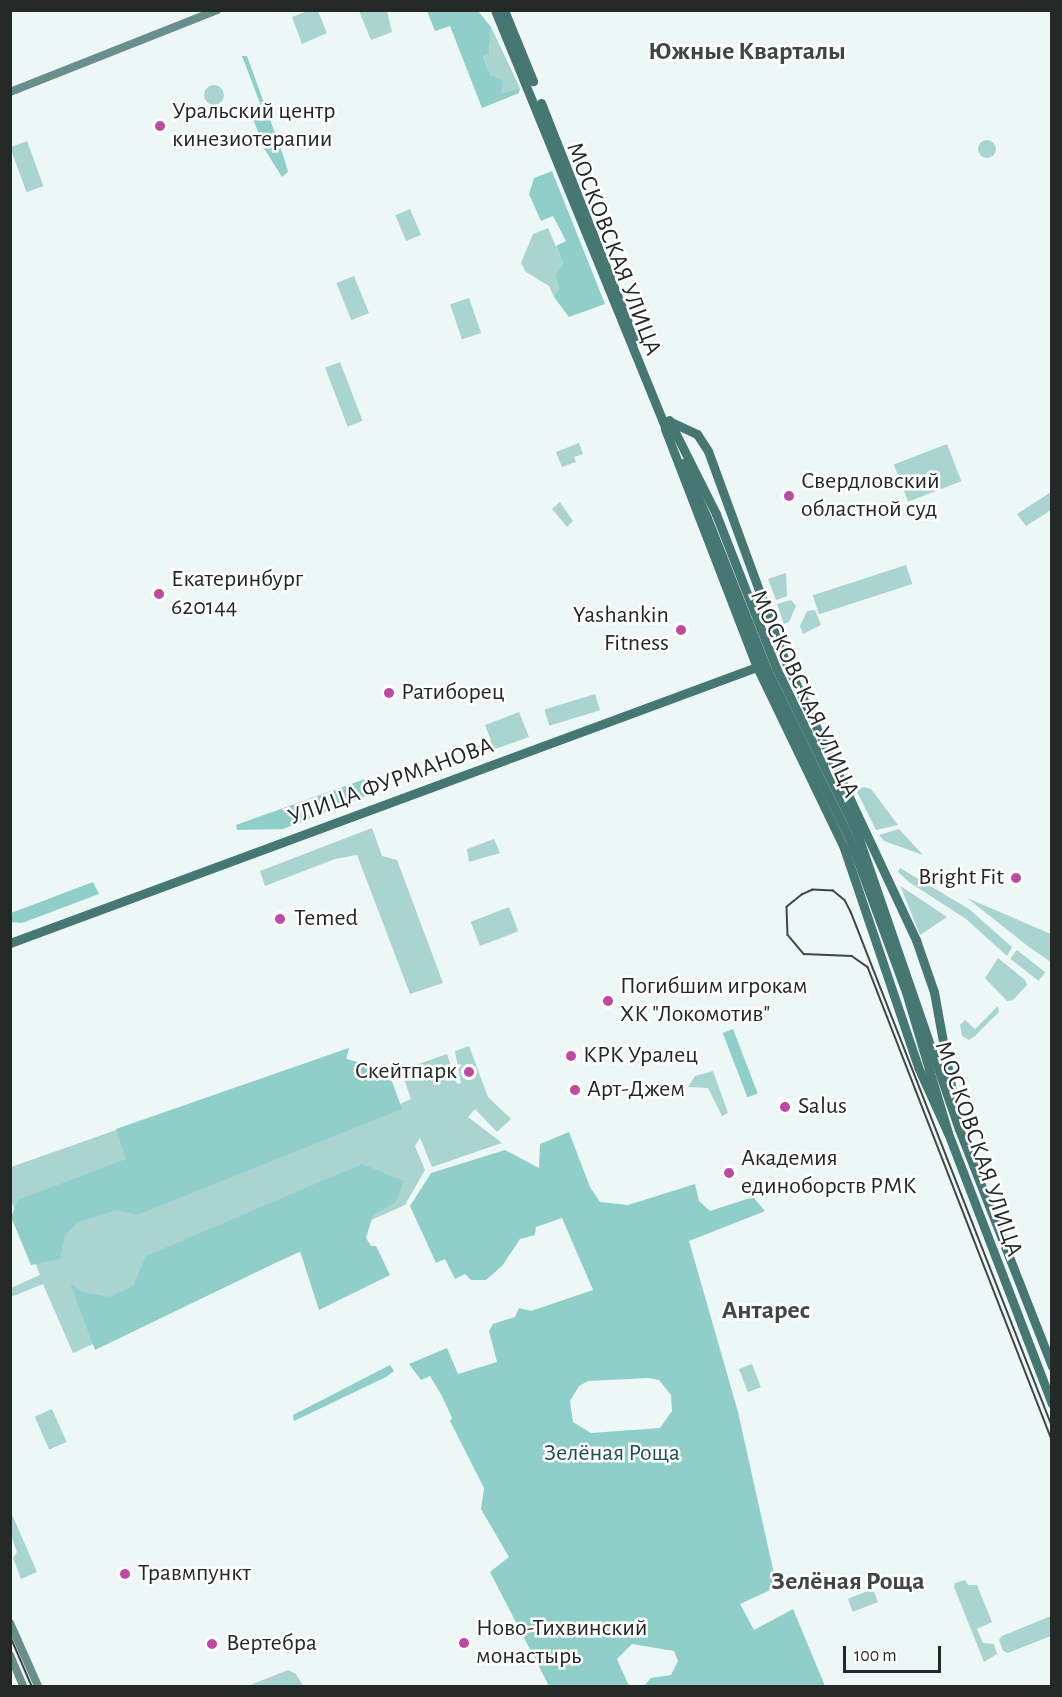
<!DOCTYPE html>
<meta charset="utf-8">
<style>
body{margin:0}
#map{position:relative;width:1062px;height:1697px;overflow:hidden;background:#edf7f5;font-family:"Alegreya Sans",sans-serif}
div>[style]{position:absolute}
[style*='--x']{left:calc(var(--x)*1px);top:calc(var(--y)*1px);width:calc(var(--w)*1px);rotate:calc(var(--a)*1deg)}
.green>*{inset:0;background:#aad4d0;transform-origin:0 0}
.round{border-radius:50%}
.forest>*{inset:0;background:#90cec9;transform-origin:0 0}
.secondary>*{height:8px;margin:-4px;padding:0 4px;transform-origin:4px;border-radius:4px;background:#688f8b}
.primary>*{height:9px;margin:-4.5px;padding:0 4.5px;transform-origin:4.5px;border-radius:4.5px;background:#467773}
.tram>*{height:1.5px;margin:-0.75px;padding:0 0.75px;transform-origin:0.75px;border-radius:0.75px;background:#424746}
.primary-bridge>*{height:9px;margin:-4.5px;padding:0 4.5px;transform-origin:4.5px;border-radius:4.5px;background:#467773}
.dots>*{width:16px;height:16px;translate:-50% -50%;box-sizing:border-box;border:3px solid #fff;border-radius:50%}
span{translate:-50% -50%;white-space:nowrap;text-align:center;line-height:1.15;-webkit-text-stroke:5px #fff;paint-order:stroke}
.poi-label{font-size:24px;color:#242827}
.left{translate:0 -50%;text-align:left}
.right{translate:-100% -50%;text-align:right}
.street-label{font-size:24px;color:#242827}
.park-label{font-size:24px;color:#1b514d}
.neighbourhood-label{font-size:26px;color:#3f4746;font-weight:700}
.frame{position:absolute;inset:0;border:12px solid #242827;pointer-events:none}
.scale{position:absolute;left:843px;top:1646px;width:98px;height:27px;box-sizing:border-box;border:3px solid #242827;border-top:0;padding-left:8px;font-size:18px;line-height:21px;white-space:nowrap;color:#242827;-webkit-text-stroke:4px #fff;paint-order:stroke}
</style>
<div id="map">
<div class="green">
<i style="clip-path:polygon(310px 10px,318px 11px,327px 33px,302px 44px,292px 17px)"></i>
<i style="clip-path:polygon(359px 11px,387px 11px,392px 32px,371px 40px)"></i>
<i style="clip-path:polygon(491px 27px,520px 88px,501px 93px,490px 75px,483px 57px,489px 54px)"></i>
<i class="round" style="left:204px;top:85px;width:20px;height:20px"></i>
<i class="round" style="left:978px;top:140px;width:18px;height:18px"></i>
<i style="left:27px;top:141px;width:48px;height:18px;rotate:70deg"></i>
<i style="left:410px;top:209px;width:28px;height:16px;rotate:67deg"></i>
<i style="clip-path:polygon(548px 228px,563px 263px,555px 275px,559px 289px,554px 297px,549px 286px,526px 272px,521px 263px,533px 234px)"></i>
<i style="left:354px;top:276px;width:40px;height:19px;rotate:68deg"></i>
<i style="left:469px;top:298px;width:37px;height:20px;rotate:71deg"></i>
<i style="left:340px;top:362px;width:63px;height:16px;rotate:69deg"></i>
<i style="clip-path:polygon(579px 443px,583px 454px,574px 457px,576px 462px,562px 467px,556px 452px)"></i>
<i style="left:947px;top:444px;width:40px;height:57px;rotate:69deg"></i>
<i style="clip-path:polygon(1051px 492px,1051px 510px,1026px 526px,1017px 514px)"></i>
<i style="clip-path:polygon(560px 502px,573px 521px,567px 527px,552px 509px)"></i>
<i style="left:906px;top:565px;width:20px;height:98px;rotate:72deg"></i>
<i style="clip-path:polygon(786px 573px,787px 596px,776px 600px,768px 579px)"></i>
<i style="clip-path:polygon(791px 600px,796px 606px,789px 622px,784px 624px,777px 604px)"></i>
<i style="clip-path:polygon(815px 610px,821px 625px,803px 634px,800px 626px,807px 611px)"></i>
<i style="left:595px;top:694px;width:17px;height:53px;rotate:73deg"></i>
<i style="clip-path:polygon(519px 712px,529px 737px,481px 754px,478px 746px,491px 741px,485px 725px)"></i>
<i style="clip-path:polygon(864px 787px,871px 789px,898px 825px,876px 830px,856px 790px)"></i>
<i style="clip-path:polygon(372px 828px,382px 856px,397px 860px,443px 983px,410px 994px,357px 855px,335px 859px,265px 886px,260px 871px)"></i>
<i style="clip-path:polygon(899px 829px,923px 855px,884px 841px,879px 835px)"></i>
<i style="clip-path:polygon(494px 839px,500px 853px,469px 862px,467px 849px)"></i>
<i style="clip-path:polygon(900px 868px,969px 909px,1012px 947px,1007px 956px,966px 919px,909px 882px,898px 872px)"></i>
<i style="clip-path:polygon(900px 885px,899px 885px,947px 917px,920px 935px)"></i>
<i style="clip-path:polygon(967px 898px,1051px 934px,1051px 962px,1029px 947px)"></i>
<i style="left:509px;top:907px;width:26px;height:41px;rotate:69deg"></i>
<i style="left:1017px;top:950px;width:36px;height:11px;rotate:38deg"></i>
<i style="clip-path:polygon(998px 958px,1025px 980px,1027px 985px,1013px 1000px,1007px 1001px,985px 978px)"></i>
<i style="clip-path:polygon(998px 1006px,999px 1012px,975px 1036px,969px 1040px,962px 1036px,960px 1025px,965px 1020px,975px 1029px)"></i>
<i style="clip-path:polygon(469px 1046px,488px 1097px,511px 1119px,497px 1132px,475px 1109px,468px 1117px,502px 1143px,432px 1167px,420px 1138px,415px 1146px,425px 1170px,405px 1205px,73px 1353px,43px 1284px,11px 1297px,11px 1288px,40px 1275px,11px 1200px,11px 1167px,349px 1048px,346px 1059px,388px 1071px,400px 1104px,411px 1099px,401px 1070px,447px 1054px,457px 1084px,461px 1083px,455px 1051px)"></i>
<i style="clip-path:polygon(713px 1071px,728px 1113px,722px 1116px,708px 1088px,688px 1087px,695px 1076px)"></i>
<i style="left:752px;top:1364px;width:25px;height:14px;rotate:69deg"></i>
<i style="left:52px;top:1409px;width:36px;height:19px;rotate:66deg"></i>
<i style="clip-path:polygon(11px 1512px,37px 1572px,21px 1579px,13px 1558px,17px 1552px,12px 1538px)"></i>
<i style="clip-path:polygon(965px 1580px,968px 1585px,977px 1585px,992px 1622px,977px 1629px,983px 1643px,994px 1644px,997px 1654px,984px 1662px,954px 1587px,955px 1583px)"></i>
<i style="left:873px;top:1589px;width:14px;height:27px;rotate:69deg"></i>
<i style="clip-path:polygon(1051px 1616px,1051px 1636px,1008px 1653px,1003px 1651px,999px 1640px,1002px 1636px)"></i>
<i style="clip-path:polygon(288px 1670px,296px 1674px,303px 1686px,248px 1686px)"></i>
</div>
<div class="forest">
<i style="clip-path:polygon(427px 11px,478px 11px,491px 27px,489px 54px,483px 57px,490px 75px,503px 81px,501px 93px,520px 88px,519px 93px,482px 108px,450px 26px,435px 31px)"></i>
<i style="clip-path:polygon(242px 56px,247px 56px,284px 158px,288px 172px,282px 177px,265px 150px,252px 116px,261px 106px)"></i>
<i style="clip-path:polygon(552px 171px,605px 304px,569px 317px,554px 297px,559px 289px,555px 275px,563px 263px,556px 246px,566px 241px,553px 216px,541px 221px,529px 194px,534px 178px)"></i>
<i style="clip-path:polygon(365px 779px,371px 782px,375px 792px,283px 829px,237px 830px,236px 825px)"></i>
<i style="clip-path:polygon(93px 882px,99px 894px,22px 923px,11px 922px,11px 913px)"></i>
<i style="left:733px;top:1029px;width:69px;height:11px;rotate:69deg"></i>
<i style="clip-path:polygon(349px 1048px,346px 1059px,388px 1071px,402px 1109px,137px 1215px,117px 1210px,78px 1222px,65px 1235px,60px 1259px,31px 1265px,11px 1217px,18px 1200px,126px 1159px,116px 1129px)"></i>
<i style="clip-path:polygon(evenodd,569px 1132px,590px 1187px,600px 1202px,628px 1205px,695px 1184px,699px 1201px,710px 1211px,753px 1197px,765px 1211px,689px 1241px,738px 1412px,777px 1587px,740px 1604px,754px 1630px,793px 1609px,825px 1686px,644px 1686px,651px 1678px,671px 1675px,678px 1661px,674px 1651px,632px 1644px,617px 1659px,629px 1686px,549px 1686px,490px 1572px,509px 1557px,481px 1509px,484px 1488px,450px 1421px,452px 1418px,442px 1396px,430px 1376px,421px 1380px,409px 1364px,447px 1348px,458px 1374px,497px 1362px,489px 1331px,493px 1324px,515px 1317px,519px 1308px,531px 1311px,593px 1290px,562px 1218px,536px 1227px,535px 1235px,520px 1239px,502px 1266px,486px 1280px,471px 1280px,465px 1274px,455px 1279px,445px 1259px,436px 1263px,410px 1206px,431px 1173px,505px 1150px,539px 1168px,540px 1144px,569px 1132px,649px 1378px,659px 1380px,671px 1395px,672px 1411px,660px 1428px,591px 1433px,573px 1422px,570px 1401px,579px 1386px,588px 1381px,649px 1378px)"></i>
<i style="clip-path:polygon(362px 1164px,404px 1181px,396px 1202px,373px 1215px,366px 1238px,371px 1246px,376px 1246px,390px 1275px,319px 1310px,300px 1251px,95px 1350px,70px 1283px,82px 1292px,110px 1297px,133px 1286px,146px 1256px)"></i>
<i style="clip-path:polygon(390px 1365px,394px 1371px,386px 1377px,294px 1421px,293px 1415px)"></i>
</div>
<div class="secondary">
<i style="--x:10;--y:92;--w:223;--a:-21.6"></i>
<i style="--x:10;--y:1623;--w:69;--a:66"></i>
<i style="--x:10;--y:1655;--w:34;--a:67"></i>
</div>
<div class="primary">
<i style="--x:495;--y:10;--w:456;--a:67.8"></i>
<i style="--x:504;--y:10;--w:77;--a:67.8"></i>
<i style="--x:541;--y:103;--w:256;--a:68.4"></i>
<i style="--x:669;--y:420;--w:105;--a:63.4"></i>
<i style="--x:669;--y:421;--w:31;--a:25"></i>
<i style="--x:697;--y:434;--w:20;--a:57"></i>
<i style="--x:708;--y:451;--w:218;--a:69.9"></i>
<i style="--x:783;--y:656;--w:314;--a:64.9"></i>
<i style="--x:916;--y:940;--w:55;--a:70.9"></i>
<i style="--x:934;--y:992;--w:139;--a:79.7"></i>
<i style="--x:959;--y:1129;--w:255;--a:68.6"></i>
<i style="--x:665;--y:429;--w:255;--a:68.9"></i>
<i style="--x:757;--y:667;--w:201;--a:64.3"></i>
<i style="--x:844;--y:848;--w:231;--a:71.3"></i>
<i style="--x:918;--y:1067;--w:72;--a:65.6"></i>
<i style="--x:948;--y:1133;--w:290;--a:69"></i>
<i style="--x:683;--y:463;--w:60;--a:66.4"></i>
<i style="--x:10;--y:943;--w:802;--a:-20.29"></i>
</div>
<div class="tram">
<i style="--x:1052;--y:1427;--w:552;--a:-111.36"></i>
<i style="--x:851;--y:913;--w:13;--a:-117"></i>
<i style="--x:845;--y:901;--w:16;--a:-140"></i>
<i style="--x:833;--y:891;--w:20;--a:-177"></i>
<i style="--x:813;--y:890;--w:12;--a:156"></i>
<i style="--x:802;--y:895;--w:19;--a:141"></i>
<i style="--x:787;--y:907;--w:28;--a:88"></i>
<i style="--x:788;--y:935;--w:25;--a:50"></i>
<i style="--x:804;--y:954;--w:48;--a:2.4"></i>
<i style="--x:852;--y:956;--w:19;--a:35"></i>
<i style="--x:868;--y:967;--w:508;--a:68.74"></i>
<i style="--x:10;--y:1635;--w:56;--a:66.7"></i>
</div>
<div class="primary-bridge">
<i style="--x:716;--y:514;--w:165;--a:68.7"></i>
<i style="--x:776;--y:668;--w:184;--a:63.9"></i>
<i style="--x:857;--y:833;--w:313;--a:71"></i>
<i style="--x:707;--y:518;--w:166;--a:68.4"></i>
<i style="--x:768;--y:672;--w:184;--a:63.9"></i>
<i style="--x:849;--y:837;--w:165;--a:69.8"></i>
<i style="--x:906;--y:992;--w:147;--a:73.4"></i>
</div>
<div class="dots">
<i style="left:160px;top:126px;background:#bf49a1"></i>
<i style="left:789px;top:496px;background:#bf49a1"></i>
<i style="left:159px;top:594px;background:#bf49a1"></i>
<i style="left:681px;top:630px;background:#bf49a1"></i>
<i style="left:389px;top:693px;background:#bf49a1"></i>
<i style="left:1016px;top:878px;background:#bf49a1"></i>
<i style="left:280px;top:919px;background:#bf49a1"></i>
<i style="left:608px;top:1001px;background:#bf49a1"></i>
<i style="left:571px;top:1056px;background:#bf49a1"></i>
<i style="left:469px;top:1072px;background:#bf49a1"></i>
<i style="left:575px;top:1090px;background:#bf49a1"></i>
<i style="left:785px;top:1107px;background:#bf49a1"></i>
<i style="left:729px;top:1173px;background:#bf49a1"></i>
<i style="left:125px;top:1574px;background:#bf49a1"></i>
<i style="left:464px;top:1643px;background:#bf49a1"></i>
<i style="left:212px;top:1644px;background:#bf49a1"></i>
</div>
<div class="poi-label">
<span class="left" style="left:172px;top:126px">Уральский центр<br>кинезиотерапии</span>
<span class="left" style="left:801px;top:496px">Свердловский<br>областной суд</span>
<span class="left" style="left:171px;top:594px">Екатеринбург<br>620144</span>
<span class="right" style="left:669px;top:630px">Yashankin<br>Fitness</span>
<span class="left" style="left:401px;top:693px">Ратиборец</span>
<span class="right" style="left:1004px;top:878px">Bright Fit</span>
<span class="left" style="left:294px;top:919px">Temed</span>
<span class="left" style="left:620px;top:1001px">Погибшим игрокам<br>ХК "Локомотив"</span>
<span class="left" style="left:583px;top:1056px">КРК Уралец</span>
<span class="right" style="left:457px;top:1072px">Скейтпарк</span>
<span class="left" style="left:587px;top:1090px">Арт-Джем</span>
<span class="left" style="left:798px;top:1107px">Salus</span>
<span class="left" style="left:741px;top:1173px">Академия<br>единоборств РМК</span>
<span class="left" style="left:138px;top:1574px">Травмпункт</span>
<span class="left" style="left:476px;top:1643px">Ново-Тихвинский<br>монастырь</span>
<span class="left" style="left:226px;top:1644px">Вертебра</span>
</div>
<div class="street-label">
<span style="left:613px;top:249px;rotate:69deg">МОСКОВСКАЯ УЛИЦА</span>
<span style="left:804px;top:694px;rotate:65deg">МОСКОВСКАЯ УЛИЦА</span>
<span style="left:391px;top:782px;rotate:-20deg">УЛИЦА ФУРМАНОВА</span>
<span style="left:978px;top:1149px;rotate:71deg">МОСКОВСКАЯ УЛИЦА</span>
</div>
<div class="park-label">
<span style="left:612px;top:1454px">Зелёная Роща</span>
</div>
<div class="neighbourhood-label">
<span style="left:747px;top:52px">Южные Кварталы</span>
<span style="left:766px;top:1311px">Антарес</span>
<span style="left:848px;top:1582px">Зелёная Роща</span>
</div>
<div class="frame"></div>
<div class="scale">100 m</div>
</div>
